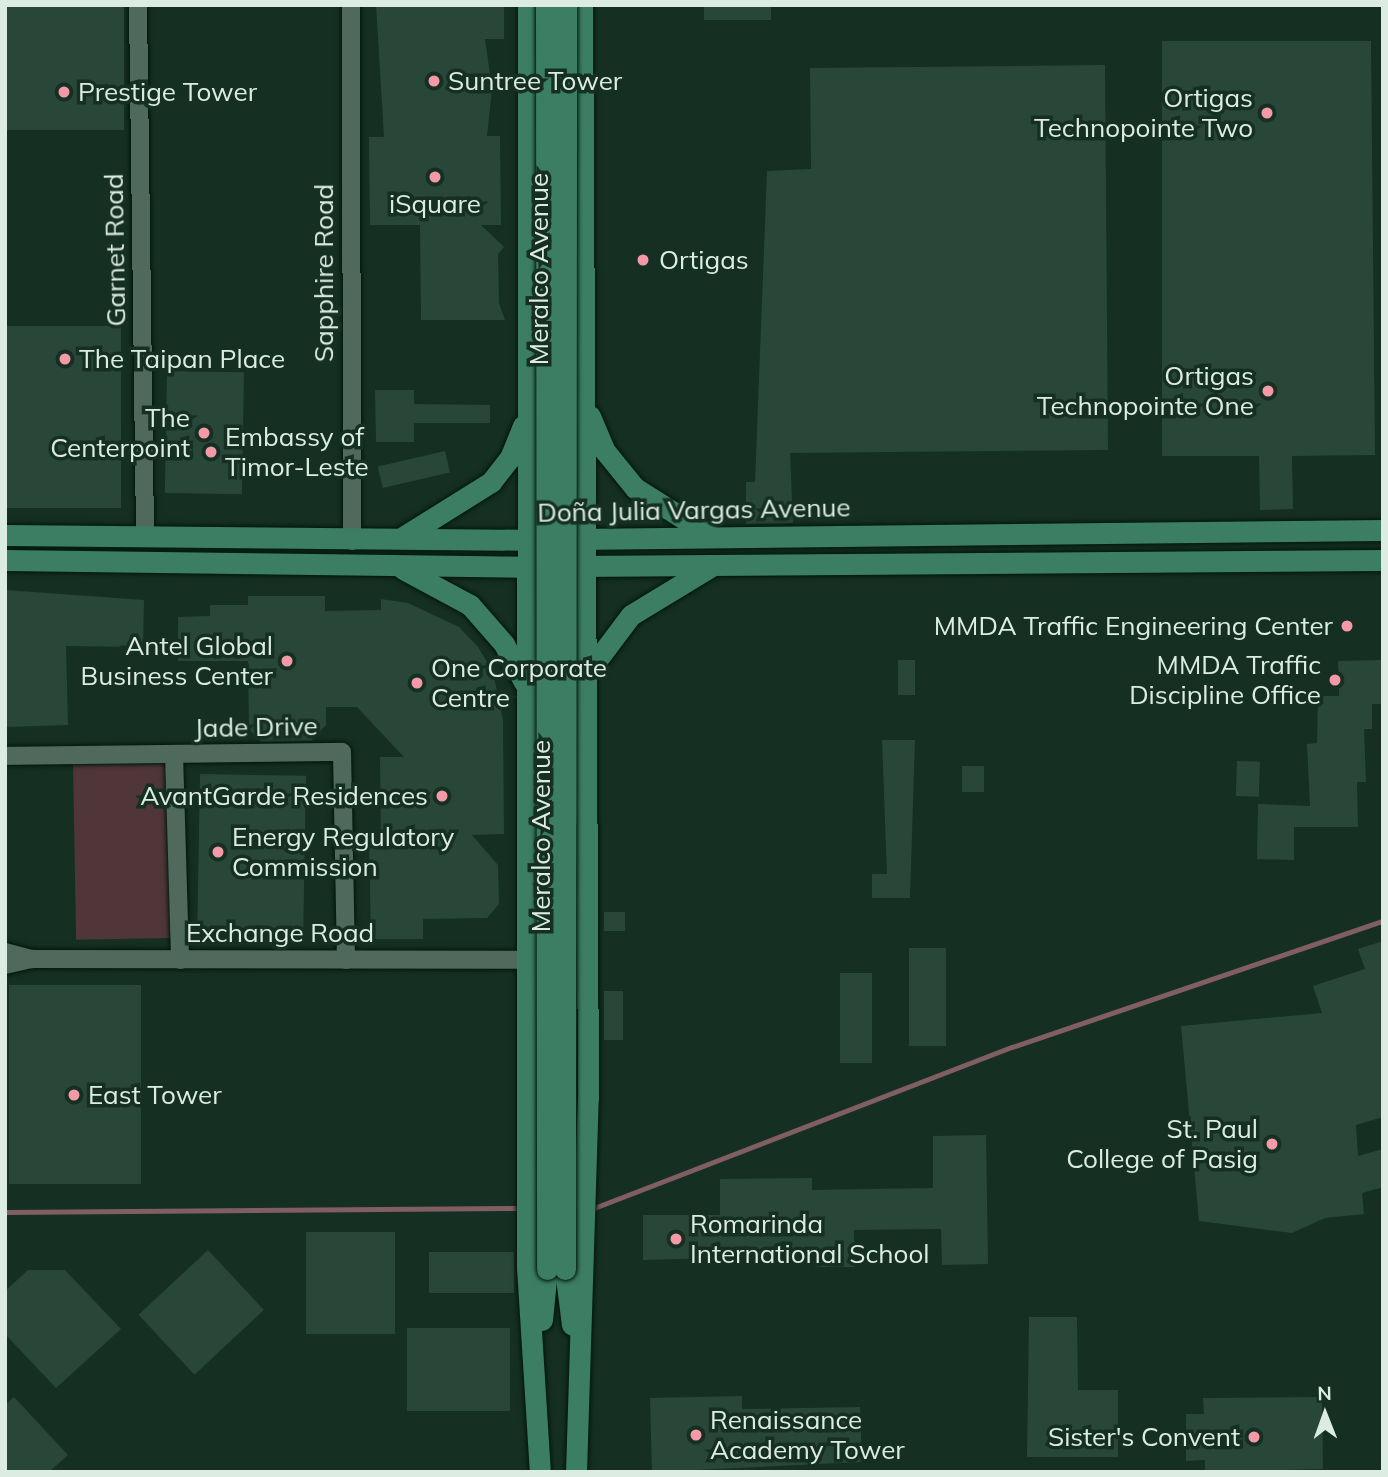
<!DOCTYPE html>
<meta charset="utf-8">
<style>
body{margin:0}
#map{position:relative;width:1388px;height:1477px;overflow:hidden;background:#152f23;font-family:Mulish,sans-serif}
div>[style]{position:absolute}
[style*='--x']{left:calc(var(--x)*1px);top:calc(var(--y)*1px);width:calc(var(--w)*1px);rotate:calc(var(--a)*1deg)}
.green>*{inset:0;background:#503639;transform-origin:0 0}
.stream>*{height:5px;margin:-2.5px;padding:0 2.5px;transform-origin:2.5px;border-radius:2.5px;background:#805e62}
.building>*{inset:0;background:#294738;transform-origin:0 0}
.roads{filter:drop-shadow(0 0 2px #00170c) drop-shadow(0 0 2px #00170c)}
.minor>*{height:18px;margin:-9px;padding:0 9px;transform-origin:9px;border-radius:9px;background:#4f6a5c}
.secondary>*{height:21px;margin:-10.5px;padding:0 10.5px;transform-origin:10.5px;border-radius:10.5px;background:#3c7e64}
.bridges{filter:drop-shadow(0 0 2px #00170c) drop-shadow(0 0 2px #00170c)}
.secondary-bridge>*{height:21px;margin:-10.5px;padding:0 10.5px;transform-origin:10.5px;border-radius:10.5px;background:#3c7e64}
.dots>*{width:19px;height:19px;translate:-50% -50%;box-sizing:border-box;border:4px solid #152f23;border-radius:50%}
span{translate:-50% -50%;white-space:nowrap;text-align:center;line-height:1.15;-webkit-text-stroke:7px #152f23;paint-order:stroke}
.poi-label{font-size:26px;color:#ddece3}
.left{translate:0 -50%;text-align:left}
.right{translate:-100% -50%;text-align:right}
.street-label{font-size:26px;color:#ddece3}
.frame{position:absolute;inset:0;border:7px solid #ddece3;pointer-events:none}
.north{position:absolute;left:1290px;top:1379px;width:70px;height:70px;-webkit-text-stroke:5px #152f23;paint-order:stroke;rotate:359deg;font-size:19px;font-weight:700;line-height:28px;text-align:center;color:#ddece3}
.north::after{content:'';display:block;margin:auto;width:24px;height:32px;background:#ddece3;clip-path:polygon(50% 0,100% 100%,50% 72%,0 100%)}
</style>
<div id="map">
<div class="green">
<i style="left:169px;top:762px;width:176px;height:96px;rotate:89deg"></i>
</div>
<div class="stream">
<i style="--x:594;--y:1208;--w:448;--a:-21.1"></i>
<i style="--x:1012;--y:1047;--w:392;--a:-18.8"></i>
<i style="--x:5;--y:1212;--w:514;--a:-0.45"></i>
</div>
<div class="building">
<i style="left:5px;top:5px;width:119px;height:125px"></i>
<i style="clip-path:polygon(376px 5px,504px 5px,504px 39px,485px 39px,492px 89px,487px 136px,500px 136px,501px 225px,481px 225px,504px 247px,498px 254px,499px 303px,505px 320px,421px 320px,420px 225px,370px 225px,369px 137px,384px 137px)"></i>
<i style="left:704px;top:5px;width:67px;height:15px"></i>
<i style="clip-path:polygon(1162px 41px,1371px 41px,1375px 455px,1292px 456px,1293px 509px,1260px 510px,1259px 456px,1162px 456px)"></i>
<i style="clip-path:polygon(1105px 65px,1108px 450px,790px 453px,793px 523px,746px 524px,746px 482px,755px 482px,767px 171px,811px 169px,810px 68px)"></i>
<i style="left:5px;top:326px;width:116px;height:182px"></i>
<i style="left:167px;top:371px;width:77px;height:122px;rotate:1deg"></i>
<i style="clip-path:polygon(375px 390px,414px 390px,414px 404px,490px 405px,490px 423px,414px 423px,414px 442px,376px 442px)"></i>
<i style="left:445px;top:451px;width:22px;height:69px;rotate:77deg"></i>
<i style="clip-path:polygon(5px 590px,144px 600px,143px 647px,66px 646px,68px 725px,5px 727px)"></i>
<i style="clip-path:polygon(248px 596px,325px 596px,325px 611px,381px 610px,381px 599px,408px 603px,459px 627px,478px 647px,493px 672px,503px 720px,504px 834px,472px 835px,498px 865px,499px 904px,487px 918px,423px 919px,423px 939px,371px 939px,369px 846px,381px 846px,380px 757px,404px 757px,357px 707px,326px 707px,326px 725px,311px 741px,261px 742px,249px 729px,248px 661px,178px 661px,178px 617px,210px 616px,210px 605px,248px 605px)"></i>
<i style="left:898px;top:660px;width:17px;height:35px"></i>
<i style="clip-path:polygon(1383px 660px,1383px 704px,1372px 704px,1372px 729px,1364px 729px,1366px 782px,1357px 782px,1358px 827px,1294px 827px,1294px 860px,1257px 859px,1258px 804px,1310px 806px,1307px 744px,1317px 743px,1318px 696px,1339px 696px,1338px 661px)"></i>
<i style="clip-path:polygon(882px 740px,915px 740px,910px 898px,872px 898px,872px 874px,887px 874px)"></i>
<i style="left:1237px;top:761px;width:23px;height:35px;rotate:2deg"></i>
<i style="left:962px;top:766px;width:22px;height:26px"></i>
<i style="left:200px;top:774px;width:106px;height:153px;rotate:1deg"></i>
<i style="left:604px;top:912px;width:21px;height:19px"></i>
<i style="clip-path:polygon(1383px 941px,1383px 1117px,1356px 1125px,1358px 1156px,1383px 1149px,1383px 1187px,1362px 1193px,1364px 1214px,1325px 1218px,1292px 1233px,1199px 1221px,1181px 1026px,1322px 1013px,1313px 986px,1365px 969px,1358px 949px)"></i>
<i style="left:909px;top:948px;width:37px;height:98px"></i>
<i style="left:840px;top:973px;width:32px;height:90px"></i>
<i style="left:9px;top:985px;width:132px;height:199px"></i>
<i style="left:604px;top:991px;width:19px;height:49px"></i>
<i style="clip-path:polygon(986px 1135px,988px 1264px,942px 1265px,941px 1229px,854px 1230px,855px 1267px,815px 1267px,815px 1255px,643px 1260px,643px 1215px,720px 1215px,720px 1179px,812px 1178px,812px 1190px,933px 1188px,933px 1136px)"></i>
<i style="left:306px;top:1232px;width:89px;height:102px"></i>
<i style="left:208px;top:1250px;width:82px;height:95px;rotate:47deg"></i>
<i style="left:514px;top:1252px;width:41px;height:85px;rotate:90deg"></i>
<i style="clip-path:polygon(28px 1270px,65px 1270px,121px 1329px,56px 1388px,5px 1334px,5px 1291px)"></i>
<i style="clip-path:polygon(1029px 1317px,1077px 1317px,1078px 1390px,1118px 1390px,1118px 1457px,1027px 1457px)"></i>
<i style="left:407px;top:1328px;width:103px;height:83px"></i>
<i style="clip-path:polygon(742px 1396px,742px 1409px,860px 1407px,862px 1462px,652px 1472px,650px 1398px)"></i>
<i style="clip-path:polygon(14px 1397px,68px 1455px,49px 1472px,5px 1472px,5px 1405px)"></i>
<i style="clip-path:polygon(1322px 1397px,1323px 1469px,1205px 1472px,1205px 1460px,1186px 1461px,1186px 1414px,1204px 1414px,1203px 1398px)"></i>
</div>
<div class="roads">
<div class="minor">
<i style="--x:138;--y:5;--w:531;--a:89.24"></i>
<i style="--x:351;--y:5;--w:536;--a:89.89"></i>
<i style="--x:174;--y:754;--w:206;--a:88.3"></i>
<i style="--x:5;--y:756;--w:337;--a:-0.7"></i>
<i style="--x:342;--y:752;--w:208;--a:88.9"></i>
<i style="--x:5;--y:952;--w:28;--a:15"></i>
<i style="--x:5;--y:965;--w:28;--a:-13"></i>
<i style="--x:32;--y:959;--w:496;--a:0.1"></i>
</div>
<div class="secondary">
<i style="--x:528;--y:5;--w:1262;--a:90.05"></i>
<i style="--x:527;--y:1267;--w:205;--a:86.4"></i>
<i style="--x:590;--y:416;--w:38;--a:67"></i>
<i style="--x:605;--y:451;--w:48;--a:51"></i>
<i style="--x:635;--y:488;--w:89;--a:32.1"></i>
<i style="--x:5;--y:535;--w:536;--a:0.53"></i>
<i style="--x:403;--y:537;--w:104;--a:-32"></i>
<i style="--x:491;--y:482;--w:31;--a:-52"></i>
<i style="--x:510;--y:458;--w:35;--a:-68"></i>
<i style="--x:576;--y:539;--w:807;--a:-0.64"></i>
<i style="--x:5;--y:560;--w:536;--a:0.75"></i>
<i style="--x:576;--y:566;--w:807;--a:-0.43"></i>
<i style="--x:403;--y:569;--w:76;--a:28.2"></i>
<i style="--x:470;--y:605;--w:52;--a:48.9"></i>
<i style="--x:504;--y:644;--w:43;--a:62.2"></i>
<i style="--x:588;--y:672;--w:71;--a:-53"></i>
<i style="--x:631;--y:615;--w:92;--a:-31.3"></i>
<i style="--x:565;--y:1269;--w:56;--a:82.9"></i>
<i style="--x:542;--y:1320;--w:51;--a:-84.4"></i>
<i style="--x:576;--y:1472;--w:374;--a:-88.2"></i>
<i style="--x:588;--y:1098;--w:1093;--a:-90.31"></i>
</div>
</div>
<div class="bridges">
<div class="secondary-bridge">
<i style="--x:546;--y:5;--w:1264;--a:89.95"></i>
<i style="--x:565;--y:1269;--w:1264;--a:-89.95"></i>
</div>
</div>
<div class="dots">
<i style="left:434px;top:81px;background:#f49aa7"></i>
<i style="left:64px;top:92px;background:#f49aa7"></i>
<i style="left:1267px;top:113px;background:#f49aa7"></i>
<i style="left:435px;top:177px;background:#f49aa7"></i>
<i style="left:643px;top:260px;background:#f49aa7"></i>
<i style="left:65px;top:359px;background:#f49aa7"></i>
<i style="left:1268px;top:391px;background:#f49aa7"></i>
<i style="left:204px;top:433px;background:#f49aa7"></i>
<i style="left:211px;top:452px;background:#f49aa7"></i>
<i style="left:1347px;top:626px;background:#f49aa7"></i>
<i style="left:287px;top:661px;background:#f49aa7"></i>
<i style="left:1335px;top:680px;background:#f49aa7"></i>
<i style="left:417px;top:683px;background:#f49aa7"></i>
<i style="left:442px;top:796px;background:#f49aa7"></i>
<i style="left:218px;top:852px;background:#f49aa7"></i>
<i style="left:74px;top:1095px;background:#f49aa7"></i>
<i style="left:1272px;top:1144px;background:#f49aa7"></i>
<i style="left:676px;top:1239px;background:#f49aa7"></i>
<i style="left:696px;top:1435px;background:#f49aa7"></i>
<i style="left:1254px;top:1437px;background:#f49aa7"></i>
</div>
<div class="poi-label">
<span class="left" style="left:448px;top:81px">Suntree Tower</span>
<span class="left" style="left:78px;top:92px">Prestige Tower</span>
<span class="right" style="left:1253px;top:113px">Ortigas<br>Technopointe Two</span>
<span style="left:435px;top:204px">iSquare</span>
<span class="left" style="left:659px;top:260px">Ortigas</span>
<span class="left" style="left:79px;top:359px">The Taipan Place</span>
<span class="right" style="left:1254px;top:391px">Ortigas<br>Technopointe One</span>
<span class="right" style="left:190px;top:433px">The<br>Centerpoint</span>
<span class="left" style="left:225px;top:452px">Embassy of<br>Timor-Leste</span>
<span class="right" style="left:1333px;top:626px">MMDA Traffic Engineering Center</span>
<span class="right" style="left:273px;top:661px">Antel Global<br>Business Center</span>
<span class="right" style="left:1321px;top:680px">MMDA Traffic<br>Discipline Office</span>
<span class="left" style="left:431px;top:683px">One Corporate<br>Centre</span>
<span class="right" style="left:428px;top:796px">AvantGarde Residences</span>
<span class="left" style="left:232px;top:852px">Energy Regulatory<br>Commission</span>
<span class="left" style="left:88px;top:1095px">East Tower</span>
<span class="right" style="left:1258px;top:1144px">St. Paul<br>College of Pasig</span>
<span class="left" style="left:690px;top:1239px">Romarinda<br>International School</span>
<span class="left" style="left:710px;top:1435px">Renaissance<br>Academy Tower</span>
<span class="right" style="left:1240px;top:1437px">Sister's Convent</span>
</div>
<div class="street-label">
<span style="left:115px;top:250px;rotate:-91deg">Garnet Road</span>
<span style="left:539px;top:269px;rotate:-90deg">Meralco Avenue</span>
<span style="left:324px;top:273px;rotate:-90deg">Sapphire Road</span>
<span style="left:694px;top:510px;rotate:-1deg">Doña Julia Vargas Avenue</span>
<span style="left:256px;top:727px;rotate:-1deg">Jade Drive</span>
<span style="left:541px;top:836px;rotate:-90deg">Meralco Avenue</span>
<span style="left:280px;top:933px">Exchange Road</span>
</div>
<div class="frame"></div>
<div class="north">N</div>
</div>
